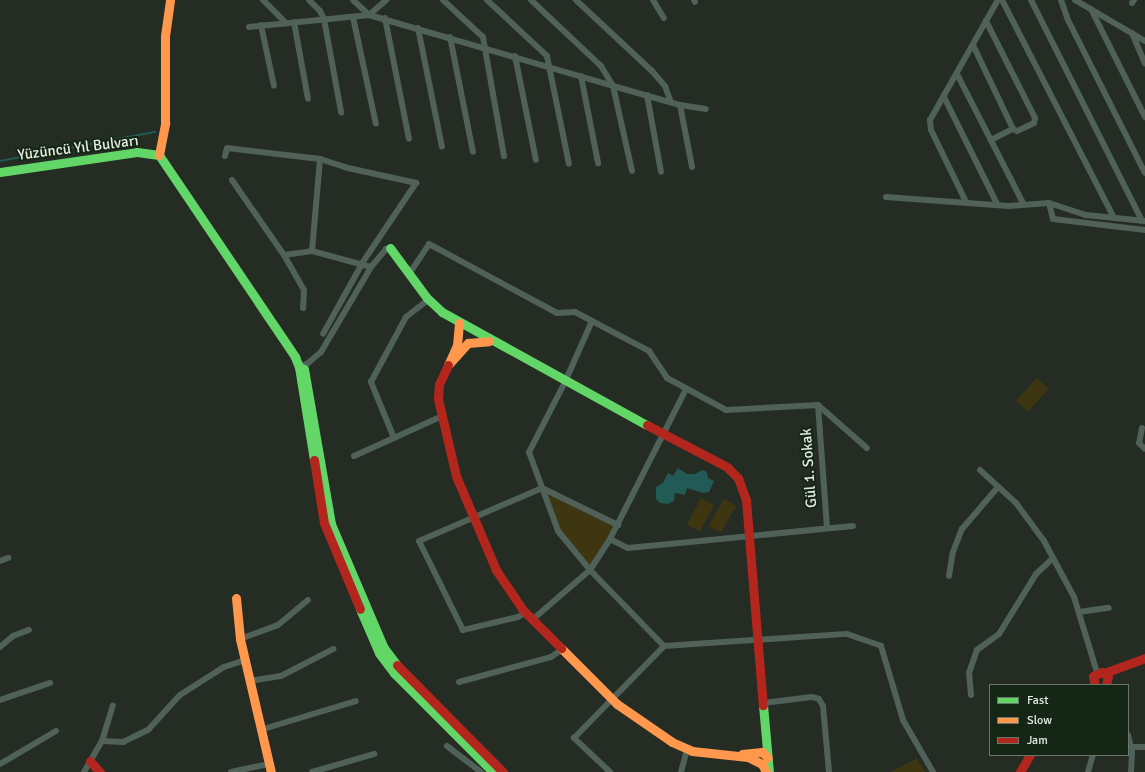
<!DOCTYPE html>
<meta charset="utf-8">
<style>
body{margin:0}
#map{position:relative;width:1145px;height:772px;overflow:hidden;background:#242c23;font-family:Signika,sans-serif}
div>[style]{position:absolute}
[style*='--x']{left:calc(var(--x)*1px);top:calc(var(--y)*1px);width:calc(var(--w)*1px);rotate:calc(var(--a)*1deg)}
.green>*{inset:0;background:#3d3611;transform-origin:0 0}
.water>*{inset:0;background:#225a56}
.stream>*{height:1.5px;margin:-0.75px;padding:0 0.75px;transform-origin:0.75px;border-radius:0.75px;background:#225a56}
.street>*{height:6px;margin:-3px;padding:0 3px;transform-origin:3px;border-radius:3px;background:#4f6159}
.fast>*{height:9px;margin:-4.5px;padding:0 4.5px;transform-origin:4.5px;border-radius:4.5px;background:#63d668}
.slow>*{height:9px;margin:-4.5px;padding:0 4.5px;transform-origin:4.5px;border-radius:4.5px;background:#ff974d}
.jam>*{height:9px;margin:-4.5px;padding:0 4.5px;transform-origin:4.5px;border-radius:4.5px;background:#b3261e}
span{translate:-50% -50%;white-space:nowrap;text-align:center;line-height:1.15;-webkit-text-stroke:4px #162616;paint-order:stroke}
.street-label{font-size:15px;color:#e3ede2}
.legend{position:absolute;left:989px;top:684px;width:140px;height:72px;box-sizing:border-box;background:#162616;border:1px solid #687668;margin:0;padding:5px 7px;list-style:none;font-size:12px;color:#e3ede2}
.legend li{display:flex;align-items:center;gap:8px;height:20px}
.legend b{width:20px;border:1px solid #687668}
</style>
<div id="map">
<div class="green">
<i style="left:1037px;top:378px;width:16px;height:31px;rotate:43deg"></i>
<i style="clip-path:polygon(542px 488px,618px 525px,590px 570px,558px 531px)"></i>
<i style="left:701px;top:498px;width:15px;height:30px;rotate:28deg"></i>
<i style="left:724px;top:499px;width:14px;height:31px;rotate:30deg"></i>
<i style="clip-path:polygon(917px 758px,925px 772px,891px 772px)"></i>
</div>
<div class="water">
<i style="clip-path:polygon(678px 468px,687px 474px,695px 474px,702px 470px,707px 472px,708px 478px,714px 481px,709px 492px,703px 493px,687px 488px,685px 495px,675px 493px,674px 501px,668px 504px,660px 503px,656px 499px,656px 487px,663px 483px,668px 473px,673px 476px)"></i>
</div>
<div class="stream">
<i style="--x:0;--y:161;--w:158;--a:-10.6"></i>
</div>
<div class="street">
<i style="--x:263;--y:0;--w:33;--a:45"></i>
<i style="--x:309;--y:0;--w:16;--a:45"></i>
<i style="--x:320;--y:11;--w:9;--a:63"></i>
<i style="--x:324;--y:19;--w:95;--a:79.6"></i>
<i style="--x:353;--y:0;--w:22;--a:43"></i>
<i style="--x:369;--y:15;--w:23;--a:-41"></i>
<i style="--x:443;--y:0;--w:54;--a:42.8"></i>
<i style="--x:483;--y:37;--w:121;--a:80"></i>
<i style="--x:487;--y:0;--w:82;--a:43"></i>
<i style="--x:547;--y:56;--w:110;--a:78.5"></i>
<i style="--x:531;--y:0;--w:96;--a:43.3"></i>
<i style="--x:601;--y:66;--w:23;--a:59"></i>
<i style="--x:613;--y:86;--w:87;--a:77.4"></i>
<i style="--x:576;--y:0;--w:104;--a:43.1"></i>
<i style="--x:652;--y:71;--w:20;--a:49"></i>
<i style="--x:665;--y:86;--w:15;--a:70"></i>
<i style="--x:653;--y:0;--w:21;--a:59"></i>
<i style="--x:694;--y:0;--w:2;--a:63"></i>
<i style="--x:1002;--y:0;--w:245;--a:62.8"></i>
<i style="--x:1031;--y:0;--w:247;--a:63.3"></i>
<i style="--x:1061;--y:0;--w:21;--a:71"></i>
<i style="--x:1068;--y:20;--w:171;--a:63.3"></i>
<i style="--x:1075;--y:0;--w:81;--a:30.4"></i>
<i style="--x:1132;--y:3;--w:4;--a:-56"></i>
<i style="--x:1091;--y:9;--w:121;--a:63.4"></i>
<i style="--x:353;--y:17;--w:109;--a:77.9"></i>
<i style="--x:385;--y:18;--w:123;--a:78.8"></i>
<i style="--x:294;--y:22;--w:78;--a:79.7"></i>
<i style="--x:261;--y:25;--w:62;--a:78"></i>
<i style="--x:249;--y:27;--w:121;--a:-5.7"></i>
<i style="--x:369;--y:15;--w:254;--a:16.2"></i>
<i style="--x:613;--y:86;--w:70;--a:15.8"></i>
<i style="--x:680;--y:105;--w:26;--a:9"></i>
<i style="--x:418;--y:28;--w:121;--a:78.6"></i>
<i style="--x:1132;--y:33;--w:33;--a:67"></i>
<i style="--x:450;--y:37;--w:117;--a:78.7"></i>
<i style="--x:973;--y:45;--w:93;--a:64.5"></i>
<i style="--x:1013;--y:129;--w:4;--a:27"></i>
<i style="--x:1017;--y:131;--w:19;--a:-25"></i>
<i style="--x:1034;--y:123;--w:5;--a:-79"></i>
<i style="--x:1035;--y:118;--w:109;--a:-116.8"></i>
<i style="--x:515;--y:56;--w:106;--a:78.6"></i>
<i style="--x:957;--y:74;--w:145;--a:62.9"></i>
<i style="--x:581;--y:76;--w:89;--a:78.9"></i>
<i style="--x:647;--y:95;--w:78;--a:79.7"></i>
<i style="--x:944;--y:97;--w:119;--a:63.6"></i>
<i style="--x:680;--y:105;--w:63;--a:79"></i>
<i style="--x:991;--y:140;--w:25;--a:-27"></i>
<i style="--x:225;--y:156;--w:8;--a:-76"></i>
<i style="--x:227;--y:148;--w:94;--a:6.7"></i>
<i style="--x:320;--y:159;--w:29;--a:18"></i>
<i style="--x:348;--y:168;--w:70;--a:12.4"></i>
<i style="--x:416;--y:183;--w:95;--a:123.9"></i>
<i style="--x:363;--y:262;--w:82;--a:119.1"></i>
<i style="--x:232;--y:180;--w:91;--a:55.3"></i>
<i style="--x:284;--y:255;--w:28;--a:-8"></i>
<i style="--x:312;--y:251;--w:61;--a:15.2"></i>
<i style="--x:886;--y:197;--w:123;--a:4.2"></i>
<i style="--x:1009;--y:206;--w:40;--a:-4.3"></i>
<i style="--x:1049;--y:203;--w:39;--a:18"></i>
<i style="--x:1086;--y:215;--w:59;--a:5.8"></i>
<i style="--x:966;--y:202;--w:80;--a:-115.9"></i>
<i style="--x:931;--y:130;--w:10;--a:-96"></i>
<i style="--x:930;--y:120;--w:138;--a:-60.5"></i>
<i style="--x:1049;--y:203;--w:16;--a:76"></i>
<i style="--x:1053;--y:219;--w:93;--a:6.8"></i>
<i style="--x:312;--y:251;--w:92;--a:-85"></i>
<i style="--x:284;--y:255;--w:40;--a:60.3"></i>
<i style="--x:304;--y:290;--w:18;--a:93"></i>
<i style="--x:409;--y:274;--w:36;--a:-56"></i>
<i style="--x:429;--y:244;--w:145;--a:28.3"></i>
<i style="--x:557;--y:313;--w:18;--a:-3"></i>
<i style="--x:575;--y:312;--w:84;--a:27.8"></i>
<i style="--x:649;--y:351;--w:32;--a:56"></i>
<i style="--x:667;--y:378;--w:67;--a:28.5"></i>
<i style="--x:726;--y:410;--w:92;--a:-3.1"></i>
<i style="--x:818;--y:405;--w:65;--a:41.3"></i>
<i style="--x:592;--y:321;--w:67;--a:113.9"></i>
<i style="--x:565;--y:382;--w:79;--a:117.2"></i>
<i style="--x:529;--y:452;--w:84;--a:69.8"></i>
<i style="--x:558;--y:531;--w:50;--a:50.6"></i>
<i style="--x:590;--y:570;--w:106;--a:45.8"></i>
<i style="--x:664;--y:646;--w:183;--a:-3.8"></i>
<i style="--x:847;--y:634;--w:36;--a:19"></i>
<i style="--x:881;--y:646;--w:77;--a:73.4"></i>
<i style="--x:903;--y:720;--w:60;--a:60"></i>
<i style="--x:299;--y:367;--w:10;--a:-24"></i>
<i style="--x:308;--y:363;--w:17;--a:-40"></i>
<i style="--x:321;--y:352;--w:99;--a:-59.5"></i>
<i style="--x:371;--y:267;--w:23;--a:-50"></i>
<i style="--x:386;--y:249;--w:4;--a:-14"></i>
<i style="--x:818;--y:405;--w:123;--a:85.8"></i>
<i style="--x:1142;--y:428;--w:15;--a:101"></i>
<i style="--x:1139;--y:443;--w:8;--a:45"></i>
<i style="--x:394;--y:438;--w:61;--a:-112.3"></i>
<i style="--x:371;--y:382;--w:74;--a:-61.7"></i>
<i style="--x:406;--y:317;--w:28;--a:-38"></i>
<i style="--x:354;--y:456;--w:97;--a:-24.4"></i>
<i style="--x:980;--y:470;--w:49;--a:42.5"></i>
<i style="--x:1016;--y:503;--w:47;--a:53.6"></i>
<i style="--x:1044;--y:541;--w:64;--a:61.8"></i>
<i style="--x:1074;--y:597;--w:78;--a:73"></i>
<i style="--x:610;--y:539;--w:20;--a:27"></i>
<i style="--x:628;--y:548;--w:226;--a:-5.6"></i>
<i style="--x:0;--y:561;--w:9;--a:-21"></i>
<i style="--x:949;--y:576;--w:24;--a:-81"></i>
<i style="--x:953;--y:552;--w:25;--a:-69"></i>
<i style="--x:962;--y:529;--w:55;--a:-49.4"></i>
<i style="--x:1079;--y:612;--w:30;--a:-8"></i>
<i style="--x:525;--y:613;--w:8;--a:150"></i>
<i style="--x:518;--y:617;--w:57;--a:166.7"></i>
<i style="--x:463;--y:630;--w:99;--a:-116.3"></i>
<i style="--x:419;--y:541;--w:134;--a:-23.3"></i>
<i style="--x:542;--y:488;--w:85;--a:26"></i>
<i style="--x:532;--y:620;--w:77;--a:-40.8"></i>
<i style="--x:590;--y:570;--w:37;--a:-57"></i>
<i style="--x:610;--y:539;--w:168;--a:-63.1"></i>
<i style="--x:240;--y:639;--w:40;--a:-20.2"></i>
<i style="--x:278;--y:625;--w:39;--a:-40"></i>
<i style="--x:0;--y:647;--w:17;--a:-40"></i>
<i style="--x:13;--y:636;--w:17;--a:-21"></i>
<i style="--x:249;--y:681;--w:32;--a:-9"></i>
<i style="--x:281;--y:676;--w:59;--a:-27.4"></i>
<i style="--x:459;--y:682;--w:95;--a:-15.2"></i>
<i style="--x:551;--y:657;--w:12;--a:-35"></i>
<i style="--x:971;--y:695;--w:22;--a:-95"></i>
<i style="--x:969;--y:673;--w:24;--a:-71"></i>
<i style="--x:977;--y:650;--w:27;--a:-36"></i>
<i style="--x:999;--y:634;--w:70;--a:-58.3"></i>
<i style="--x:1036;--y:574;--w:23;--a:-43"></i>
<i style="--x:0;--y:700;--w:53;--a:-18.8"></i>
<i style="--x:763;--y:703;--w:49;--a:-7"></i>
<i style="--x:812;--y:697;--w:7;--a:16"></i>
<i style="--x:819;--y:699;--w:8;--a:60"></i>
<i style="--x:823;--y:706;--w:66;--a:84.8"></i>
<i style="--x:260;--y:730;--w:100;--a:-16.8"></i>
<i style="--x:1128;--y:735;--w:18;--a:77"></i>
<i style="--x:1132;--y:753;--w:19;--a:93"></i>
<i style="--x:102;--y:741;--w:21;--a:3"></i>
<i style="--x:123;--y:742;--w:28;--a:-26"></i>
<i style="--x:148;--y:730;--w:47;--a:-47.6"></i>
<i style="--x:180;--y:695;--w:52;--a:-32.5"></i>
<i style="--x:224;--y:667;--w:22;--a:-18"></i>
<i style="--x:447;--y:746;--w:43;--a:37.4"></i>
<i style="--x:1131;--y:747;--w:14;--a:0"></i>
<i style="--x:0;--y:764;--w:65;--a:-30.5"></i>
<i style="--x:84;--y:772;--w:36;--a:-60"></i>
<i style="--x:102;--y:741;--w:37;--a:-73"></i>
<i style="--x:231;--y:772;--w:39;--a:-12"></i>
<i style="--x:312;--y:772;--w:65;--a:-16.2"></i>
<i style="--x:610;--y:772;--w:50;--a:-136.6"></i>
<i style="--x:574;--y:738;--w:129;--a:-45.6"></i>
<i style="--x:681;--y:772;--w:23;--a:-75"></i>
<i style="--x:1088;--y:772;--w:18;--a:-74"></i>
</div>
<div class="fast">
<i style="--x:159;--y:155;--w:244;--a:56"></i>
<i style="--x:295;--y:357;--w:11;--a:68"></i>
<i style="--x:299;--y:367;--w:94;--a:80.8"></i>
<i style="--x:0;--y:172;--w:138;--a:-8.3"></i>
<i style="--x:137;--y:152;--w:22;--a:8"></i>
<i style="--x:390;--y:248;--w:62;--a:53.5"></i>
<i style="--x:427;--y:298;--w:21;--a:43"></i>
<i style="--x:442;--y:312;--w:234;--a:28.9"></i>
<i style="--x:299;--y:367;--w:5;--a:22"></i>
<i style="--x:304;--y:369;--w:157;--a:80.1"></i>
<i style="--x:331;--y:524;--w:135;--a:66.9"></i>
<i style="--x:384;--y:648;--w:21;--a:53"></i>
<i style="--x:360;--y:609;--w:48;--a:66.6"></i>
<i style="--x:379;--y:653;--w:25;--a:53"></i>
<i style="--x:394;--y:673;--w:140;--a:45"></i>
<i style="--x:763;--y:705;--w:67;--a:84.9"></i>
</div>
<div class="slow">
<i style="--x:159;--y:155;--w:33;--a:-79"></i>
<i style="--x:165;--y:123;--w:87;--a:-90"></i>
<i style="--x:165;--y:36;--w:36;--a:-82"></i>
<i style="--x:459;--y:323;--w:22;--a:95"></i>
<i style="--x:457;--y:345;--w:22;--a:114"></i>
<i style="--x:448;--y:365;--w:30;--a:-48"></i>
<i style="--x:468;--y:343;--w:21;--a:-5"></i>
<i style="--x:236;--y:598;--w:41;--a:84.4"></i>
<i style="--x:240;--y:639;--w:137;--a:76.9"></i>
<i style="--x:561;--y:648;--w:79;--a:45"></i>
<i style="--x:617;--y:704;--w:67;--a:34.6"></i>
<i style="--x:672;--y:742;--w:22;--a:24"></i>
<i style="--x:692;--y:751;--w:56;--a:6.1"></i>
<i style="--x:748;--y:757;--w:16;--a:27"></i>
<i style="--x:762;--y:764;--w:9;--a:63"></i>
<i style="--x:742;--y:754;--w:20;--a:-6"></i>
<i style="--x:762;--y:752;--w:8;--a:45"></i>
</div>
<div class="jam">
<i style="--x:448;--y:365;--w:21;--a:115"></i>
<i style="--x:439;--y:384;--w:15;--a:94"></i>
<i style="--x:438;--y:399;--w:79;--a:76.8"></i>
<i style="--x:456;--y:476;--w:102;--a:66.9"></i>
<i style="--x:496;--y:570;--w:48;--a:56"></i>
<i style="--x:523;--y:610;--w:54;--a:45"></i>
<i style="--x:647;--y:425;--w:90;--a:27.7"></i>
<i style="--x:727;--y:467;--w:16;--a:45"></i>
<i style="--x:738;--y:478;--w:23;--a:70"></i>
<i style="--x:746;--y:500;--w:206;--a:85.3"></i>
<i style="--x:314;--y:460;--w:64;--a:81"></i>
<i style="--x:324;--y:523;--w:93;--a:67.3"></i>
<i style="--x:397;--y:665;--w:151;--a:45.3"></i>
<i style="--x:1104;--y:673;--w:44;--a:-20.1"></i>
<i style="--x:1095;--y:685;--w:9;--a:-103"></i>
<i style="--x:1093;--y:676;--w:10;--a:-24"></i>
<i style="--x:1102;--y:672;--w:7;--a:34"></i>
<i style="--x:1108;--y:676;--w:9;--a:103"></i>
<i style="--x:90;--y:761;--w:15;--a:48"></i>
<i style="--x:1020;--y:772;--w:20;--a:-60"></i>
</div>
<div class="street-label">
<span style="left:78px;top:148px;rotate:-7deg">Yüzüncü Yıl Bulvarı</span>
<span style="left:809px;top:468px;rotate:-94deg">Gül 1. Sokak</span>
</div>
<ul class="legend">
<li><b style="height:5px;background:#63d668"></b>Fast</li>
<li><b style="height:5px;background:#ff974d"></b>Slow</li>
<li><b style="height:5px;background:#b3261e"></b>Jam</li>
</ul>
</div>
